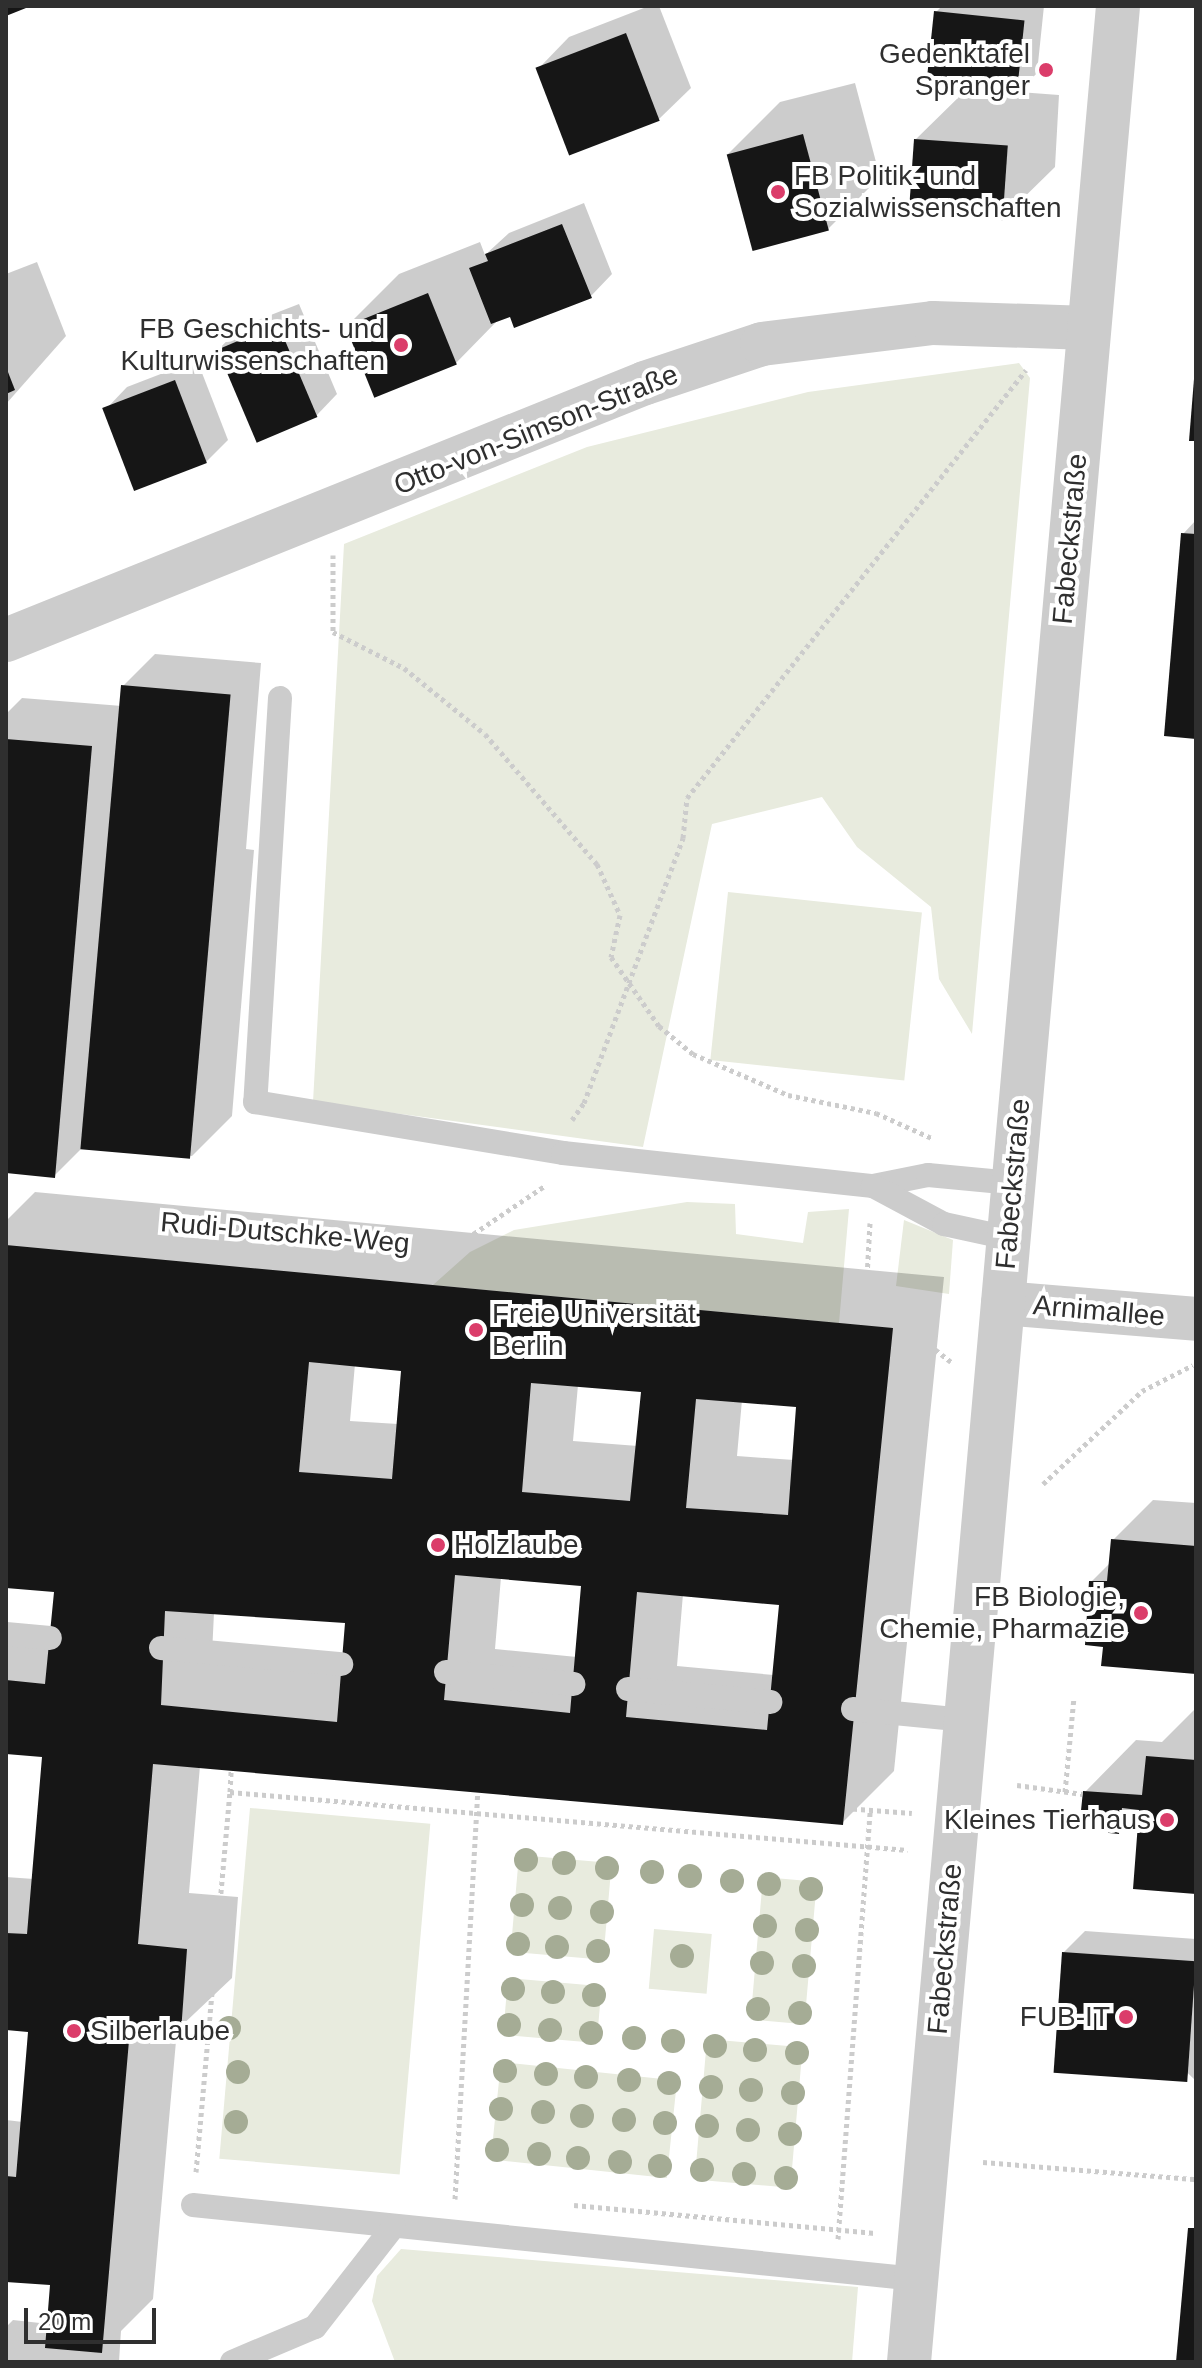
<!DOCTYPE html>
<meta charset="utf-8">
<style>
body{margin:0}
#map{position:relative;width:1202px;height:2368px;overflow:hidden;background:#fff;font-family:Helvetica,sans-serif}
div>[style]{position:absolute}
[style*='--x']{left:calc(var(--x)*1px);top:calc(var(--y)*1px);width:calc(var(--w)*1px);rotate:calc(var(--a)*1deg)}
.green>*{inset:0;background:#e8ebde;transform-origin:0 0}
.shadow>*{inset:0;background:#0003}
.building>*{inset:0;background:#161616;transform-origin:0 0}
.path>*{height:5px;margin-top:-2.5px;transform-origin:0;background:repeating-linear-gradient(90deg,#ccc 0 4px,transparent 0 8px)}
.service>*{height:24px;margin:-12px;padding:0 12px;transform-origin:12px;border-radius:12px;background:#ccc}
.minor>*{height:44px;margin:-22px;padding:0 22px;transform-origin:22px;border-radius:22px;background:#ccc}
.trees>*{width:24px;height:24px;margin:-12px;border-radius:50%;background:#a5ac95}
.dots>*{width:22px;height:22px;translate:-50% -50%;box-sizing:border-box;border:4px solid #fff;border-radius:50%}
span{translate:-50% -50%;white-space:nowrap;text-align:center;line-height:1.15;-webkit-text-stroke:8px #fff;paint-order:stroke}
.poi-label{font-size:28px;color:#2f2f2f}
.right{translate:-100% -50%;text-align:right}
.left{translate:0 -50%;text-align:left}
.street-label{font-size:28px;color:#2f2f2f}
.frame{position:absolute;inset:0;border:8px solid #2f2f2f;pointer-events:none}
.scale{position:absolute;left:24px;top:2308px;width:132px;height:36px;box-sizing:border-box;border:4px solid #2f2f2f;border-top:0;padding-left:10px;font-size:24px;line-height:28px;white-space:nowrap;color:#2f2f2f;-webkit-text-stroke:6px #fff;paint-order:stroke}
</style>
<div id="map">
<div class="green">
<i style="clip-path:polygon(1019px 363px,1030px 378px,972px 1034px,939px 979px,931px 907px,857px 847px,822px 797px,712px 824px,643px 1147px,313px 1102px,344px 544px,587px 447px,808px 392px)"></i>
<i style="left:728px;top:892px;width:195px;height:169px;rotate:6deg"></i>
<i style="clip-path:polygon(687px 1202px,735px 1204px,736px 1234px,803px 1243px,808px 1212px,849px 1209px,839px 1323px,433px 1285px,470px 1252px,514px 1230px)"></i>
<i style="clip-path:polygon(904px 1220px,953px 1240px,949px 1294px,896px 1286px)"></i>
<i style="left:250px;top:1808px;width:181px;height:352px;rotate:5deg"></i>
<i style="left:519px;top:1855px;width:93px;height:97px;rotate:5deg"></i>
<i style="left:763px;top:1877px;width:54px;height:143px;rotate:5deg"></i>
<i style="left:654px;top:1929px;width:58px;height:60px;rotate:5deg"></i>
<i style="left:508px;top:1978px;width:94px;height:57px;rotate:5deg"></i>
<i style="left:707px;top:2039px;width:96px;height:141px;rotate:5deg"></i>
<i style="left:501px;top:2062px;width:177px;height:98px;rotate:6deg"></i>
<i style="clip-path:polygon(401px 2249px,858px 2287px,852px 2362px,395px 2362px,372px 2301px,377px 2276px)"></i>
</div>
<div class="shadow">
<i style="clip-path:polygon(649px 6px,659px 6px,691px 88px,659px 119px,538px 69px,569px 37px)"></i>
<i style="clip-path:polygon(942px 6px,1044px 6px,1037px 73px,1019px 92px,1059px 95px,1055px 167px,1003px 218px,915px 140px,966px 90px,936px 12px)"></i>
<i style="clip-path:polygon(855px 83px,880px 177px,828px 229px,728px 154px,780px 102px)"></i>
<i style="clip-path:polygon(584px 203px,612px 274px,591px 296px,499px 319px,456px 363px,347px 326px,399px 274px,480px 242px,485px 255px,509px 233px)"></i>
<i style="clip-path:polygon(37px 262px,66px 336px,6px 404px,6px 274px)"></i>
<i style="clip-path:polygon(299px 304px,337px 394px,316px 416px,219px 349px,240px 327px)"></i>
<i style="clip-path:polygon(197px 360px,228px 440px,206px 462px,106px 409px,127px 387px)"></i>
<i style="clip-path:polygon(1196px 520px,1196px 737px,1183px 534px)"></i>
<i style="clip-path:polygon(155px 654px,261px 663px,246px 849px,254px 850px,232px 1116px,192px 1156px,83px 1147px,54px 1176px,6px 1171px,6px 714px,22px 698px,122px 706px,123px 686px)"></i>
<i style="clip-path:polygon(evenodd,35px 1192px,944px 1277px,894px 1771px,842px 1823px,200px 1766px,189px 1893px,238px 1897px,232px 1978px,177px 2030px,153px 2299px,121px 2331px,119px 2362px,6px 2362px,6px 2327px,13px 2320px,49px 2324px,53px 2284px,6px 2280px,6px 2120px,23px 2122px,30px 2030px,6px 2028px,6px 1877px,34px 1879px,45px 1755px,6px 1752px,6px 1624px,53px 1628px,56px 1591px,6px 1586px,6px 1221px,35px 1192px,355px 1364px,403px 1369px,398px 1424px,350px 1421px,355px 1364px,35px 1192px,578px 1385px,643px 1390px,638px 1446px,573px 1441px,578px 1385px,35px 1192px,742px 1400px,799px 1405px,794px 1460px,737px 1456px,742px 1400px,35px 1192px,501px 1577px,583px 1584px,577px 1657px,495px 1649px,501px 1577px,35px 1192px,683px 1594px,781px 1603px,774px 1675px,677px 1666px,683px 1594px,35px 1192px,214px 1613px,347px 1621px,344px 1666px,212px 1654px,214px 1613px)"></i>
<i style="clip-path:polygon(1153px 1500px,1196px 1503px,1196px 1672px,1105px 1645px,1091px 1582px,1111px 1562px,1113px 1540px)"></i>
<i style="clip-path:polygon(1196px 1708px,1196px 1892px,1141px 1809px,1119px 1832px,1085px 1792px,1136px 1740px,1162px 1742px)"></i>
<i style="clip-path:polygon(1085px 1931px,1196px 1939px,1196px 2081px,1063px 1953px)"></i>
</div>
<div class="building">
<i style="clip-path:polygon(6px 6px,31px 6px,6px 16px)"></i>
<i style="left:934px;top:11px;width:91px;height:77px;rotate:6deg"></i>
<i style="left:626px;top:33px;width:94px;height:97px;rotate:69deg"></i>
<i style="left:803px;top:134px;width:100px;height:79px;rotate:75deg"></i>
<i style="left:914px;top:139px;width:94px;height:75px;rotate:4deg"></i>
<i style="clip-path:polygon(562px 224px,592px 298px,514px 328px,510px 317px,491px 324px,469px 268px,488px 261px,485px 254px)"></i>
<i style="left:428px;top:293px;width:77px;height:89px;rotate:68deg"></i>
<i style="left:278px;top:324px;width:101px;height:66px;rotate:67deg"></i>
<i style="clip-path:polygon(6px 367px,15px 390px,6px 394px)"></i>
<i style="clip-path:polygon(1194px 379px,1196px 379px,1196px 441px,1189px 441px)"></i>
<i style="left:175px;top:380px;width:89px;height:78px;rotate:69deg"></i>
<i style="clip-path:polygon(1181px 533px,1196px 534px,1196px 739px,1164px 736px)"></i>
<i style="left:121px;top:685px;width:110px;height:466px;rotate:5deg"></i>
<i style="clip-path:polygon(6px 739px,92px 746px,55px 1178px,6px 1173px)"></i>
<i style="clip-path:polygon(evenodd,6px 1245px,893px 1328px,843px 1825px,153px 1764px,138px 1944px,187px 1949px,181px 2032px,130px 2029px,102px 2353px,45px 2348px,50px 2285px,6px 2282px,6px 2176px,16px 2177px,28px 2032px,6px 2030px,6px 1933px,27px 1934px,42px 1757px,6px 1754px,6px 1680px,45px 1684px,54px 1592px,6px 1588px,6px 1245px,309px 1362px,401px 1371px,392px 1479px,299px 1472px,309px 1362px,6px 1245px,531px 1383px,641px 1392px,630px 1501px,522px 1492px,531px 1383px,6px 1245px,696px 1399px,796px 1407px,788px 1515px,686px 1508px,696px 1399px,6px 1245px,455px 1575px,581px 1586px,570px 1713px,444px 1700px,455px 1575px,6px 1245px,637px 1592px,779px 1605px,767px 1730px,626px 1717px,637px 1592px,6px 1245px,165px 1611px,345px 1623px,337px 1722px,161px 1705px,165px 1611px)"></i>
<i style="clip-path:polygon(1111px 1539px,1196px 1546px,1196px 1674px,1101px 1666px,1103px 1647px,1085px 1645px,1089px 1581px,1107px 1581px)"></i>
<i style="clip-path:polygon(1146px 1756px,1196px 1760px,1196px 1894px,1133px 1889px,1139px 1810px,1122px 1808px,1119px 1834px,1079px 1830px,1083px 1791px,1142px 1795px)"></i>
<i style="left:1062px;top:1952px;width:134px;height:121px;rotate:4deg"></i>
<i style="clip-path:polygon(1188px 2228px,1196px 2228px,1196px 2362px,1176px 2362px)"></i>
</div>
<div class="path">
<i style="--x:333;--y:555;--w:77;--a:90"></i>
<i style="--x:333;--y:632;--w:80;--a:26.9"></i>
<i style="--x:404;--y:668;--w:104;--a:39.2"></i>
<i style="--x:485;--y:734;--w:172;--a:49.3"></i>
<i style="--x:597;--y:864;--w:56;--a:65.7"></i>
<i style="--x:620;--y:915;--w:43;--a:102.1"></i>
<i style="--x:611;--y:957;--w:84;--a:55.2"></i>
<i style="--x:659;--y:1026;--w:44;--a:39.5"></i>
<i style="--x:693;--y:1054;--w:103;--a:23.3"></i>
<i style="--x:788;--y:1095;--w:90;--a:11.6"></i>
<i style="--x:876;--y:1113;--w:61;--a:24.1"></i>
<i style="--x:572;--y:1120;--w:21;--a:-55"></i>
<i style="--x:584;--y:1103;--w:283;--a:-69.5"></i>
<i style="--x:683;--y:838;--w:40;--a:-84.3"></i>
<i style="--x:687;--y:798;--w:546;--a:-51.62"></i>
<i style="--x:870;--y:1223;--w:72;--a:93.2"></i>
<i style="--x:866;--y:1295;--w:108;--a:38.2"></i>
<i style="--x:6;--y:1230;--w:422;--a:4.8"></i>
<i style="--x:427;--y:1265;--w:143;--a:-33.9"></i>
<i style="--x:1043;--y:1484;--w:136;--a:-43.2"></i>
<i style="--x:1142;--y:1391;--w:57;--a:-27"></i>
<i style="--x:1017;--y:1785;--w:66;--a:7.9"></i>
<i style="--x:230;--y:1792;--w:22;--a:-87"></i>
<i style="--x:1065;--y:1792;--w:95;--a:-84.6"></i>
<i style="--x:845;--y:1808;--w:67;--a:4.3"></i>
<i style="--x:983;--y:2162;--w:214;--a:4.6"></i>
<i style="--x:196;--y:2172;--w:382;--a:-84.9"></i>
<i style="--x:230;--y:1792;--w:680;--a:4.89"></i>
<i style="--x:116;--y:2195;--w:44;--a:7.8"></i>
<i style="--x:455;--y:2199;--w:408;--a:-86.8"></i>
<i style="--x:574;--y:2205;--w:302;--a:5.3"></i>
<i style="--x:838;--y:2239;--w:431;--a:-85.7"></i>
<i style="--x:6;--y:2338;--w:24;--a:85"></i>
</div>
<div class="service">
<i style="--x:280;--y:698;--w:405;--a:93.5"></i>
<i style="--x:255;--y:1102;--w:312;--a:9.4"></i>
<i style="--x:563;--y:1153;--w:312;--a:6.1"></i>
<i style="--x:873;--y:1186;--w:56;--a:-11.3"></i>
<i style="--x:928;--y:1175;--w:85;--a:5.4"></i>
<i style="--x:873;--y:1186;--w:81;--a:28.2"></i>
<i style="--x:944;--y:1224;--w:66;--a:12.3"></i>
<i style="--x:6;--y:1634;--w:44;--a:5.2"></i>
<i style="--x:161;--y:1648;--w:181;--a:5.1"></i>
<i style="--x:446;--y:1672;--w:128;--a:5.4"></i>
<i style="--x:628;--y:1689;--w:143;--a:5.2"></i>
<i style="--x:853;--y:1709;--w:114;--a:5.6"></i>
<i style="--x:193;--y:2205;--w:727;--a:5.84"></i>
<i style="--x:232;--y:2362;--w:90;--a:-22.9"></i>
<i style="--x:315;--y:2327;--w:128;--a:-52"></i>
</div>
<div class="minor">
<i style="--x:6;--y:640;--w:689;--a:-21.91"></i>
<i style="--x:645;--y:383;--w:123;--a:-18.4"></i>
<i style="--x:762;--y:344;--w:172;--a:-7"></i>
<i style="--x:933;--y:323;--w:156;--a:1.8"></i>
<i style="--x:1003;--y:1303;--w:194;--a:4.7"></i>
<i style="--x:909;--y:2362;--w:2365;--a:-84.93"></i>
</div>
<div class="trees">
<i style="left:526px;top:1860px"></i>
<i style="left:564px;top:1863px"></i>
<i style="left:607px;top:1868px"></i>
<i style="left:652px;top:1872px"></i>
<i style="left:690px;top:1876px"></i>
<i style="left:732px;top:1881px"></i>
<i style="left:769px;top:1884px"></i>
<i style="left:811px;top:1889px"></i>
<i style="left:522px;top:1905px"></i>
<i style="left:560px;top:1908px"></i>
<i style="left:602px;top:1912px"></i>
<i style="left:765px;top:1926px"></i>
<i style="left:807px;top:1930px"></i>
<i style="left:518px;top:1944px"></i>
<i style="left:557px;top:1947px"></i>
<i style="left:598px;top:1951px"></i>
<i style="left:682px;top:1956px"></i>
<i style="left:762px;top:1963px"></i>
<i style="left:804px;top:1966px"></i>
<i style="left:513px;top:1989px"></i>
<i style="left:553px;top:1992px"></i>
<i style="left:594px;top:1995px"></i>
<i style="left:758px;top:2009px"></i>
<i style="left:800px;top:2013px"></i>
<i style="left:509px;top:2025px"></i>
<i style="left:229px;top:2028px"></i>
<i style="left:550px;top:2030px"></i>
<i style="left:591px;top:2033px"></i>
<i style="left:634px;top:2038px"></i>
<i style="left:673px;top:2041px"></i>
<i style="left:715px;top:2046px"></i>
<i style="left:755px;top:2050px"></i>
<i style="left:797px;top:2053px"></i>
<i style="left:505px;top:2071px"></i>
<i style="left:238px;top:2072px"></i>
<i style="left:546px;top:2074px"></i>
<i style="left:586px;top:2077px"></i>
<i style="left:629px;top:2080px"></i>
<i style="left:669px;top:2083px"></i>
<i style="left:711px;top:2087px"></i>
<i style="left:751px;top:2090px"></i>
<i style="left:793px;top:2093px"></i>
<i style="left:501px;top:2109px"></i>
<i style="left:543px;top:2112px"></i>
<i style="left:582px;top:2116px"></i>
<i style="left:624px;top:2120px"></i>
<i style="left:236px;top:2122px"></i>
<i style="left:665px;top:2123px"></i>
<i style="left:707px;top:2126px"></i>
<i style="left:748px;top:2130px"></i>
<i style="left:790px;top:2134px"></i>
<i style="left:497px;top:2150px"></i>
<i style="left:539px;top:2154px"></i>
<i style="left:578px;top:2158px"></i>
<i style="left:620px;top:2162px"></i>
<i style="left:660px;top:2166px"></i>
<i style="left:702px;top:2170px"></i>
<i style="left:744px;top:2174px"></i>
<i style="left:786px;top:2178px"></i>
</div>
<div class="dots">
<i style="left:1046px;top:70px;background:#db3d6a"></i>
<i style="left:778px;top:192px;background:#db3d6a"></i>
<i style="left:401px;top:345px;background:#db3d6a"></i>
<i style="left:476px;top:1330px;background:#db3d6a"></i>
<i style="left:438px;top:1545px;background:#db3d6a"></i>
<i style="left:1141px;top:1613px;background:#db3d6a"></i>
<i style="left:1167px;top:1820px;background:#db3d6a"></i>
<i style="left:1126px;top:2017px;background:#db3d6a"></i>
<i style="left:74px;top:2031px;background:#db3d6a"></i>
</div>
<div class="poi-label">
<span class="right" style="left:1030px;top:70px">Gedenktafel<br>Spranger</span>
<span class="left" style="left:794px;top:192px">FB Politik- und<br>Sozialwissenschaften</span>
<span class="right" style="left:385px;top:345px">FB Geschichts- und<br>Kulturwissenschaften</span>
<span class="left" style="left:492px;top:1330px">Freie Universität<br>Berlin</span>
<span class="left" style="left:454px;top:1545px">Holzlaube</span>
<span class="right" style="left:1125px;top:1613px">FB Biologie,<br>Chemie, Pharmazie</span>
<span class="right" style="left:1151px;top:1820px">Kleines Tierhaus</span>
<span class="right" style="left:1110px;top:2017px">FUB-IT</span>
<span class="left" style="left:90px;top:2031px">Silberlaube</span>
</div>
<div class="street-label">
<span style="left:536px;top:430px;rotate:-22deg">Otto-von-Simson-Straße</span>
<span style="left:1070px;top:539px;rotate:-85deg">Fabeckstraße</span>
<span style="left:1013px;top:1184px;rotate:-85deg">Fabeckstraße</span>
<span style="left:285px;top:1233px;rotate:5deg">Rudi-Dutschke-Weg</span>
<span style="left:1099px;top:1311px;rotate:5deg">Arnimallee</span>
<span style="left:945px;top:1949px;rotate:-85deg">Fabeckstraße</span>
</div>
<div class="frame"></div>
<div class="scale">20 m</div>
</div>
